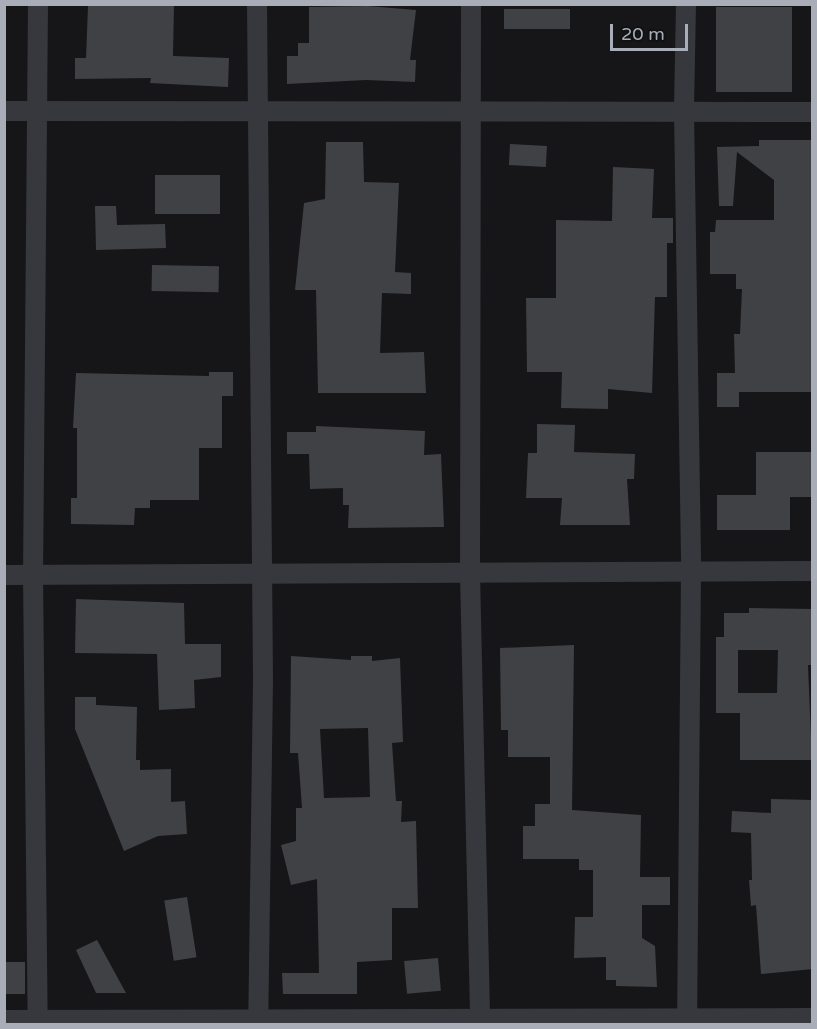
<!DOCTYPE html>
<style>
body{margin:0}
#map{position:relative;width:817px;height:1029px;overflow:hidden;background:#161618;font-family:"Varela Round",sans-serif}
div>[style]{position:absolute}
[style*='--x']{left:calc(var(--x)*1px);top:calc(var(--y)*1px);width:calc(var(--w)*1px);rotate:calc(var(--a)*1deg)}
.building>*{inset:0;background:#404145;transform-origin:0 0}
.minor>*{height:20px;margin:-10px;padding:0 10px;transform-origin:10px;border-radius:10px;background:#37383d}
span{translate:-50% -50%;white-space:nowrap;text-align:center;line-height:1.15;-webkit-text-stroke:6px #111113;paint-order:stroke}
.frame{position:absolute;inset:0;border:6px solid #a8adb8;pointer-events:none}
.scale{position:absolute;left:610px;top:24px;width:78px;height:27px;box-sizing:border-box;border:3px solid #a8adb8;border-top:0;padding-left:8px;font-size:18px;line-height:21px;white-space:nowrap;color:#a8adb8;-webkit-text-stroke:4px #111113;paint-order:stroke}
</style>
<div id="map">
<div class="building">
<i style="clip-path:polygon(174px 4px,173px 56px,229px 58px,228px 87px,150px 83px,151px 78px,75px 79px,75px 58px,86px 58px,88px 6px)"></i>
<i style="clip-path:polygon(368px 6px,416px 10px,410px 60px,416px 60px,415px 82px,366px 80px,287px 84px,287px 56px,298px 56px,298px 43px,309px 43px,309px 7px)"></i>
<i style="left:716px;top:7px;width:76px;height:85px"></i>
<i style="left:504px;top:9px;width:66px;height:20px"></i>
<i style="clip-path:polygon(759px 140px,813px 140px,813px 392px,739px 392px,739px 407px,717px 407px,717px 373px,735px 373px,734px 334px,740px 334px,742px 289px,736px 289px,736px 274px,710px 274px,710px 232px,715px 232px,716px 220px,774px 220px,774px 180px,737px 152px,733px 206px,719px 206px,717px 147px,759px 146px)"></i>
<i style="clip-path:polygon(326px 142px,363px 142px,364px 182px,399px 183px,395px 272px,411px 273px,411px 294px,382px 293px,380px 353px,424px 352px,426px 393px,318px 393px,316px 290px,295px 290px,304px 203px,325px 199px)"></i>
<i style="left:510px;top:144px;width:37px;height:21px;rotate:3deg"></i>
<i style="clip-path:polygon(613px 167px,654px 169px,652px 218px,673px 218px,673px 243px,667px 243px,667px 297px,655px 297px,652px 393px,608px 389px,608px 409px,561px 408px,562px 372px,527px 372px,526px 298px,556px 298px,556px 220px,612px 221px)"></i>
<i style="left:220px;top:175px;width:39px;height:65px;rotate:90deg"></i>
<i style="clip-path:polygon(95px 206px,116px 206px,117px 225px,165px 224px,166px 248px,96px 250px)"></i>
<i style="left:152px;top:265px;width:67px;height:26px;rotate:1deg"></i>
<i style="clip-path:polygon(209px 372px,233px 372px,233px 396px,222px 396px,222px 448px,199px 448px,199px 500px,150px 500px,150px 508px,135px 508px,134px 525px,71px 524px,71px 498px,77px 498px,77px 428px,73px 428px,76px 373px,209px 376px)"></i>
<i style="clip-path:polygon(537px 424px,575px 425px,574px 452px,635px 454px,634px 479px,627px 479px,630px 525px,560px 525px,562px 498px,526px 498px,528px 453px,537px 453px)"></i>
<i style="clip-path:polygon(316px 426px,425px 431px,424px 455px,441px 454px,444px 527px,348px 528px,349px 505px,343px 505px,343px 488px,310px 489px,309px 454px,287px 454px,287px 432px,316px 432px)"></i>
<i style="clip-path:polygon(756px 452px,813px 452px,813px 497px,790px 497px,790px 530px,717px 530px,717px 495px,756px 495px)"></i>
<i style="clip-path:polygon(76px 599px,184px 603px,185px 644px,221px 644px,221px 677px,194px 680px,195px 708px,159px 710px,157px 654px,75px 653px)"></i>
<i style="clip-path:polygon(evenodd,749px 608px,813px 609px,813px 665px,808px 665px,812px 760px,740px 760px,740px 713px,716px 713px,716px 637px,724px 637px,724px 613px,749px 613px,749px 608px,738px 650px,778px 650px,777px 693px,738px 693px,738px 650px)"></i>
<i style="clip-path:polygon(574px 645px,572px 810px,641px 815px,640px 877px,670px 877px,670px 905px,642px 905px,642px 938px,655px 946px,657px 987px,616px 986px,616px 980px,606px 980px,606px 957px,574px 958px,575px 917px,593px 917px,593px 870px,579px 870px,579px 859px,523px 859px,523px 826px,535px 826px,535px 804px,550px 804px,550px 757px,508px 757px,508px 730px,501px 730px,500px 648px)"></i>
<i style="clip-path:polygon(evenodd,291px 656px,351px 660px,351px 656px,372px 656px,372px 661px,400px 658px,403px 742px,392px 743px,396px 801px,402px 801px,401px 822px,416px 821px,418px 908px,392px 908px,392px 960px,357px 962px,357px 994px,283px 994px,282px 973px,319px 973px,317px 879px,291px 885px,281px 845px,296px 841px,296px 808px,302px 808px,298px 753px,290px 753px,291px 656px,368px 728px,370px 797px,324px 798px,320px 729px,368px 728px)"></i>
<i style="clip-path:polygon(75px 697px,96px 697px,96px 705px,137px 707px,136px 760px,140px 760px,140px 770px,171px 769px,171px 802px,185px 801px,187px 834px,158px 836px,124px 851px,75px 729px)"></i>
<i style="clip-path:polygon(771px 799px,813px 800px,813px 969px,761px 974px,756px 905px,751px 906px,749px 880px,752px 880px,751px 833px,731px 832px,732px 811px,771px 813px)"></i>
<i style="left:187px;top:897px;width:61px;height:23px;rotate:81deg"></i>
<i style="clip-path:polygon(97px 940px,126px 993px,96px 993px,76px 950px)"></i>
<i style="left:438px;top:958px;width:33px;height:34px;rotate:85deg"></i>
<i style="left:4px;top:962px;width:21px;height:32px"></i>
</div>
<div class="minor">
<i style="--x:38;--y:4;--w:570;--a:90.5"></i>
<i style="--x:33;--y:574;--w:450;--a:89.4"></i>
<i style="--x:257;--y:4;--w:676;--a:89.49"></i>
<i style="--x:263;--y:680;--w:344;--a:90.8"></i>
<i style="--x:471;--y:4;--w:569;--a:90.1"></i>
<i style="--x:470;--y:573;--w:451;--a:88.7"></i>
<i style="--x:686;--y:4;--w:108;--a:91.1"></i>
<i style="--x:684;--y:112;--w:460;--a:89.1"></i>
<i style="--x:691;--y:572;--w:452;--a:90.5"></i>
<i style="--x:4;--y:111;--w:808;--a:0.07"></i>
<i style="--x:4;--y:575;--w:808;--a:-0.28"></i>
<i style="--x:4;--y:1020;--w:808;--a:-0.14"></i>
</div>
<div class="frame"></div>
<div class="scale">20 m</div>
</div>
